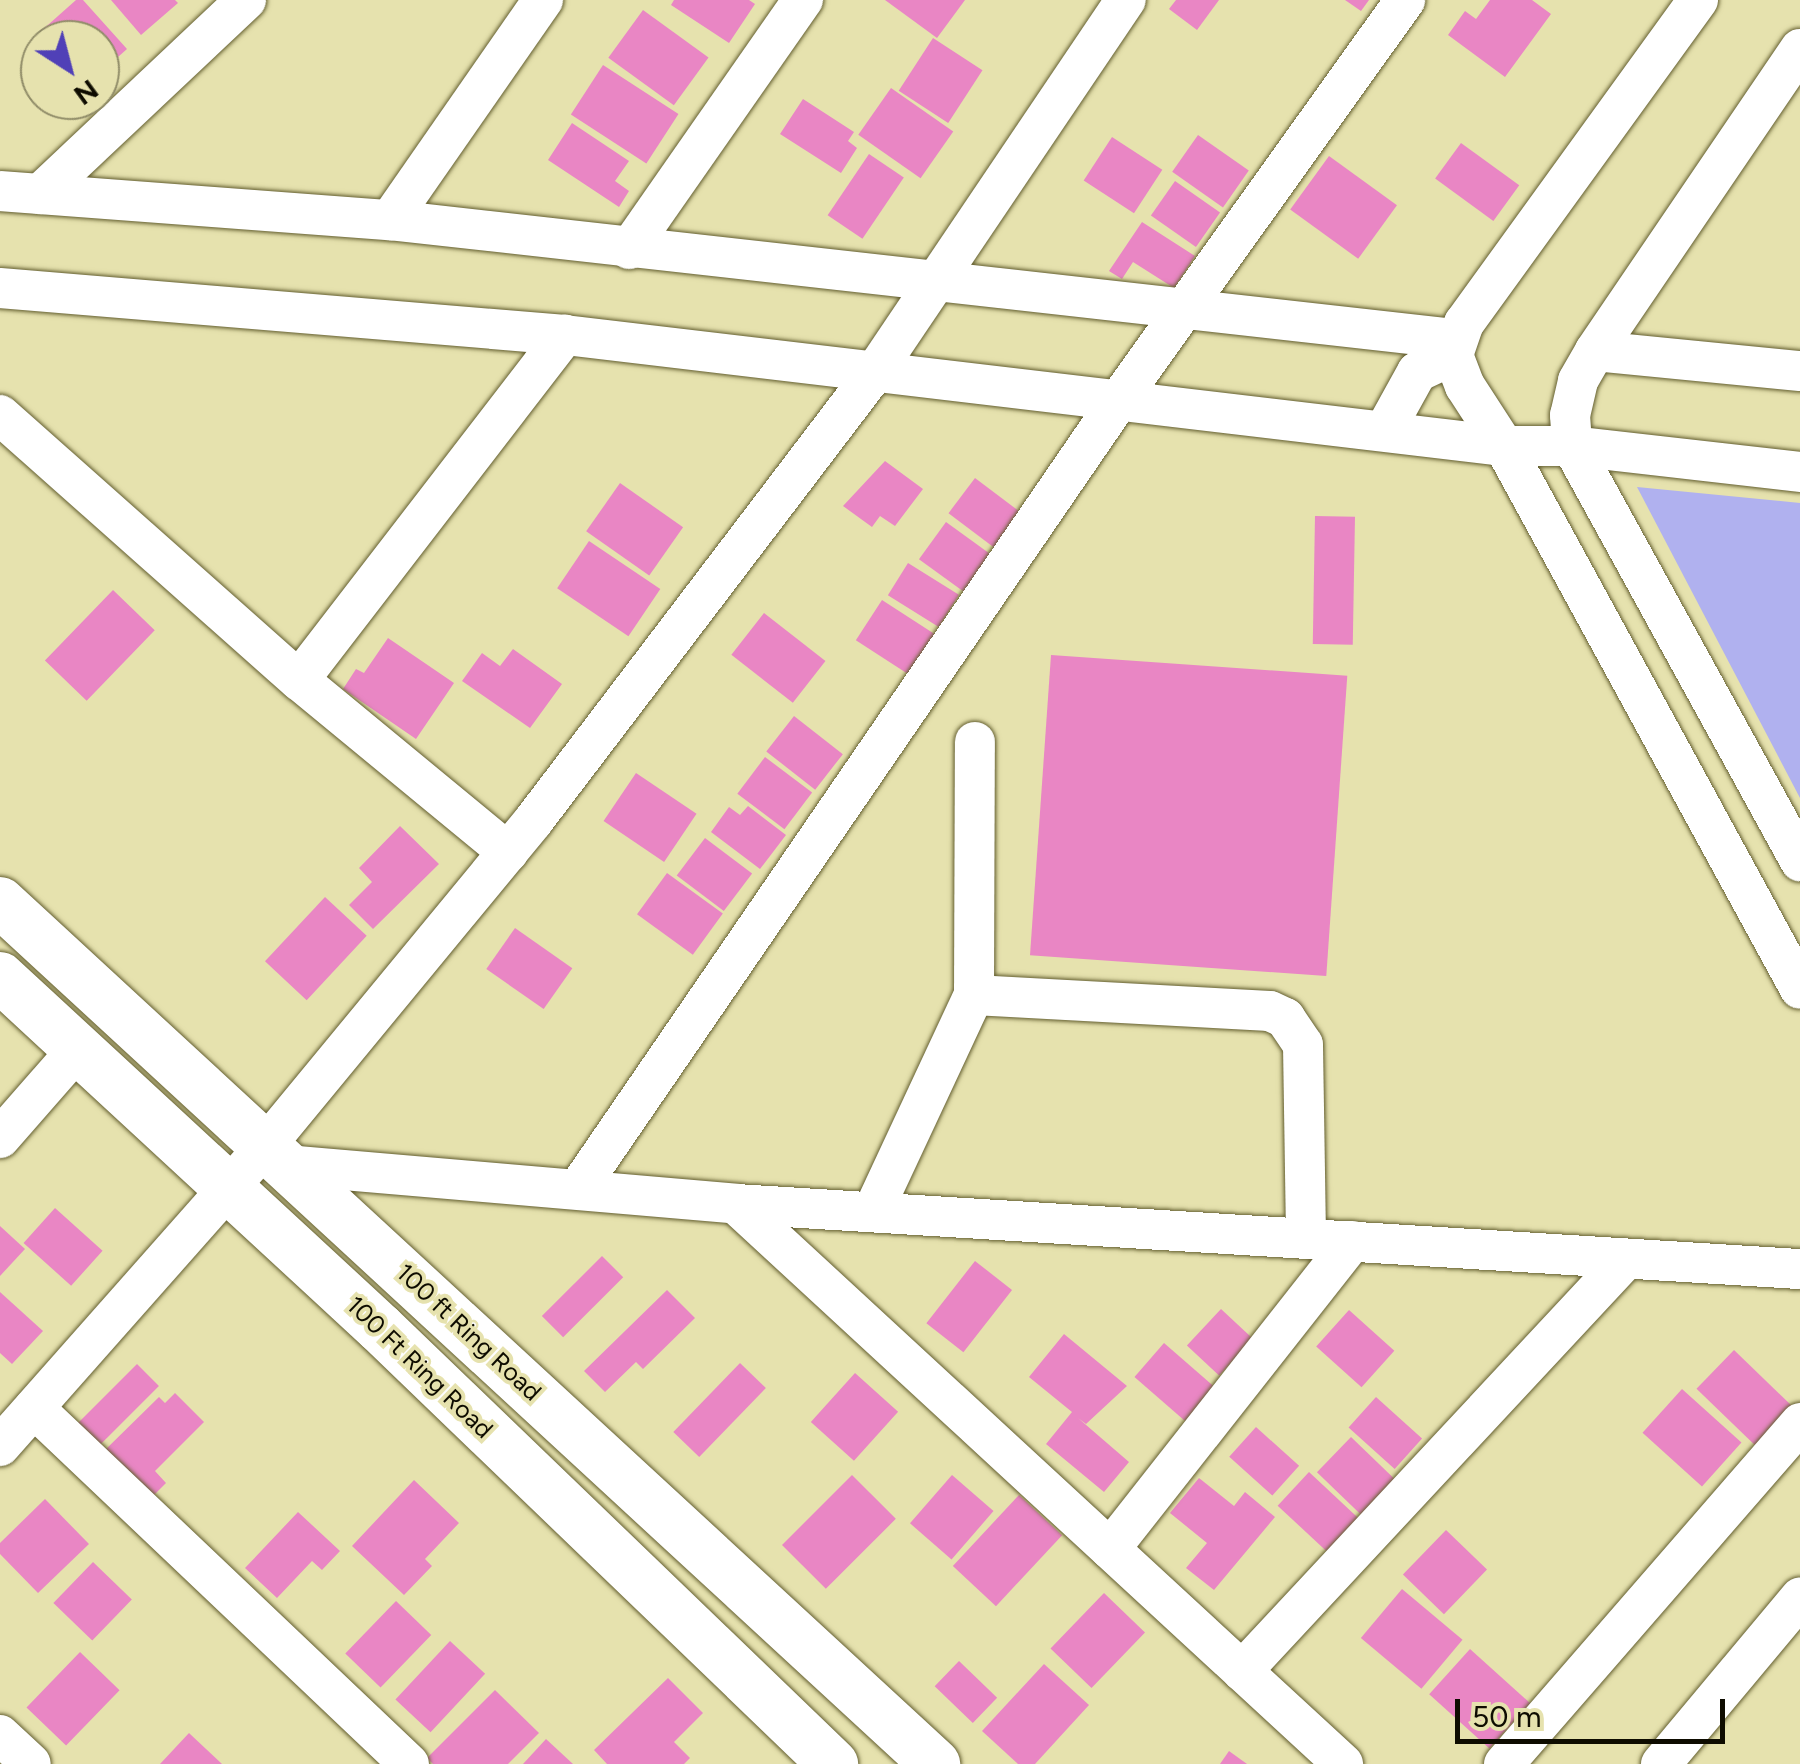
<!DOCTYPE html>
<style>
body{margin:0}
#map{position:relative;width:1800px;height:1764px;overflow:hidden;background:#e6e2ae;font-family:Figtree,sans-serif}
div>[style]{position:absolute}
[style*='--x']{left:calc(var(--x)*1px);top:calc(var(--y)*1px);width:calc(var(--w)*1px);rotate:calc(var(--a)*1deg)}
.green>*{inset:0;background:#b0b1ef}
.building>*{inset:0;background:#e986c4;transform-origin:0 0}
.roads{filter:drop-shadow(0 0 2px #635e2f) drop-shadow(0 0 2px #635e2f)}
.minor>*{height:40px;margin:-20px;padding:0 20px;transform-origin:20px;border-radius:20px;background:#fff}
.major>*{height:50px;margin:-25px;padding:0 25px;transform-origin:25px;border-radius:25px;background:#fff}
span{translate:-50% -50%;white-space:nowrap;text-align:center;line-height:1.15;-webkit-text-stroke:8px #e6e2ae;paint-order:stroke}
.street-label{font-size:25px;color:#0e0c00}
.north{position:absolute;left:20px;top:20px;width:100px;height:100px;box-sizing:border-box;background:#e6e2ae;border:2px solid #908c68;border-radius:50%;rotate:144deg;font-size:28px;font-weight:700;line-height:40px;text-align:center;color:#0e0c00}
.north::after{content:'';display:block;margin:auto;width:35px;height:45px;background:#5040b7;clip-path:polygon(50% 0,100% 100%,50% 72%,0 100%)}
.scale{position:absolute;left:1455px;top:1699px;width:270px;height:45px;box-sizing:border-box;border:5px solid #0e0c00;border-top:0;padding-left:12px;font-size:30px;line-height:35px;white-space:nowrap;color:#0e0c00;-webkit-text-stroke:8px #e6e2ae;paint-order:stroke}
</style>
<div id="map">
<div class="green">
<i style="clip-path:polygon(1637px 487px,1800px 503px,1800px 798px)"></i>
</div>
<div class="building">
<i style="clip-path:polygon(76px 0,83px 0,127px 49px,100px 73px,100px 40px,40px 40px,40px 50px,31px 40px)"></i>
<i style="clip-path:polygon(111px 0,175px 0,178px 3px,141px 35px)"></i>
<i style="clip-path:polygon(674px 0,749px 0,755px 4px,729px 43px,671px 5px)"></i>
<i style="clip-path:polygon(885px 0,965px 0,937px 38px)"></i>
<i style="clip-path:polygon(1176px 0,1219px 0,1197px 30px,1169px 9px)"></i>
<i style="clip-path:polygon(1345px 0,1369px 0,1361px 11px)"></i>
<i style="clip-path:polygon(1490px 0,1532px 0,1551px 14px,1505px 77px,1448px 35px,1465px 11px,1476px 19px)"></i>
<i style="left:643px;top:10px;width:81px;height:59px;rotate:36deg"></i>
<i style="left:933px;top:38px;width:59px;height:63px;rotate:33deg"></i>
<i style="left:603px;top:65px;width:90px;height:59px;rotate:33deg"></i>
<i style="left:891px;top:88px;width:76px;height:57px;rotate:35deg"></i>
<i style="clip-path:polygon(803px 99px,854px 132px,848px 141px,857px 148px,841px 173px,780px 134px)"></i>
<i style="clip-path:polygon(572px 123px,629px 161px,615px 181px,629px 191px,619px 207px,548px 160px)"></i>
<i style="left:1198px;top:135px;width:62px;height:45px;rotate:35deg"></i>
<i style="left:1112px;top:137px;width:60px;height:52px;rotate:33deg"></i>
<i style="left:1461px;top:143px;width:72px;height:44px;rotate:36deg"></i>
<i style="left:869px;top:154px;width:42px;height:74px;rotate:34deg"></i>
<i style="left:1329px;top:156px;width:84px;height:66px;rotate:36deg"></i>
<i style="left:1175px;top:181px;width:55px;height:42px;rotate:35deg"></i>
<i style="clip-path:polygon(1142px 222px,1195px 256px,1174px 288px,1133px 262px,1122px 279px,1109px 271px)"></i>
<i style="clip-path:polygon(885px 461px,923px 489px,895px 526px,880px 516px,872px 527px,843px 506px)"></i>
<i style="left:975px;top:478px;width:64px;height:44px;rotate:37deg"></i>
<i style="left:620px;top:483px;width:77px;height:59px;rotate:35deg"></i>
<i style="left:1315px;top:516px;width:40px;height:128px;rotate:1deg"></i>
<i style="left:946px;top:522px;width:64px;height:46px;rotate:36deg"></i>
<i style="left:589px;top:541px;width:86px;height:57px;rotate:34deg"></i>
<i style="left:908px;top:563px;width:60px;height:38px;rotate:32deg"></i>
<i style="left:113px;top:590px;width:58px;height:98px;rotate:44deg"></i>
<i style="left:882px;top:600px;width:64px;height:48px;rotate:33deg"></i>
<i style="left:764px;top:613px;width:78px;height:53px;rotate:38deg"></i>
<i style="clip-path:polygon(388px 638px,454px 683px,416px 739px,343px 689px,356px 669px,364px 673px)"></i>
<i style="clip-path:polygon(513px 649px,562px 684px,530px 728px,462px 681px,482px 653px,500px 666px)"></i>
<i style="left:1051px;top:655px;width:297px;height:301px;rotate:4deg"></i>
<i style="left:794px;top:716px;width:62px;height:45px;rotate:38deg"></i>
<i style="left:765px;top:757px;width:59px;height:46px;rotate:37deg"></i>
<i style="left:636px;top:773px;width:73px;height:58px;rotate:34deg"></i>
<i style="clip-path:polygon(748px 806px,786px 835px,760px 869px,711px 832px,729px 807px,740px 815px)"></i>
<i style="clip-path:polygon(400px 826px,439px 864px,373px 929px,349px 905px,372px 882px,359px 868px)"></i>
<i style="left:705px;top:838px;width:59px;height:47px;rotate:37deg"></i>
<i style="left:667px;top:873px;width:69px;height:51px;rotate:36deg"></i>
<i style="left:325px;top:897px;width:57px;height:88px;rotate:43deg"></i>
<i style="left:515px;top:928px;width:70px;height:50px;rotate:35deg"></i>
<i style="left:55px;top:1208px;width:64px;height:47px;rotate:42deg"></i>
<i style="clip-path:polygon(0 1226px,25px 1249px,0 1276px)"></i>
<i style="left:602px;top:1256px;width:30px;height:85px;rotate:45deg"></i>
<i style="left:975px;top:1261px;width:47px;height:79px;rotate:38deg"></i>
<i style="clip-path:polygon(667px 1290px,695px 1318px,643px 1369px,636px 1362px,605px 1392px,584px 1371px)"></i>
<i style="clip-path:polygon(0 1292px,43px 1331px,12px 1364px,0 1353px)"></i>
<i style="left:1221px;top:1309px;width:44px;height:50px;rotate:43deg"></i>
<i style="left:1349px;top:1310px;width:61px;height:49px;rotate:42deg"></i>
<i style="clip-path:polygon(1064px 1334px,1127px 1386px,1086px 1424px,1078px 1418px,1129px 1462px,1104px 1492px,1046px 1444px,1072px 1412px,1029px 1377px)"></i>
<i style="left:1164px;top:1343px;width:67px;height:45px;rotate:41deg"></i>
<i style="left:1734px;top:1350px;width:81px;height:54px;rotate:44deg"></i>
<i style="left:740px;top:1363px;width:36px;height:96px;rotate:44deg"></i>
<i style="left:137px;top:1364px;width:31px;height:93px;rotate:45deg"></i>
<i style="left:855px;top:1373px;width:58px;height:66px;rotate:42deg"></i>
<i style="left:1682px;top:1389px;width:80px;height:59px;rotate:42deg"></i>
<i style="clip-path:polygon(175px 1393px,204px 1422px,155px 1471px,166px 1483px,150px 1499px,103px 1452px,159px 1397px,165px 1403px)"></i>
<i style="left:1376px;top:1397px;width:62px;height:41px;rotate:42deg"></i>
<i style="left:1256px;top:1427px;width:58px;height:40px;rotate:42deg"></i>
<i style="left:1351px;top:1437px;width:66px;height:49px;rotate:44deg"></i>
<i style="left:1309px;top:1472px;width:68px;height:46px;rotate:43deg"></i>
<i style="left:852px;top:1475px;width:62px;height:99px;rotate:45deg"></i>
<i style="left:952px;top:1475px;width:55px;height:64px;rotate:41deg"></i>
<i style="clip-path:polygon(1199px 1478px,1234px 1506px,1245px 1492px,1275px 1517px,1214px 1590px,1186px 1568px,1207px 1543px,1170px 1513px)"></i>
<i style="clip-path:polygon(414px 1480px,459px 1523px,425px 1559px,432px 1566px,404px 1595px,352px 1546px)"></i>
<i style="left:1019px;top:1495px;width:59px;height:97px;rotate:43deg"></i>
<i style="clip-path:polygon(45px 1499px,89px 1544px,38px 1593px,0 1554px,0 1543px)"></i>
<i style="clip-path:polygon(298px 1512px,340px 1551px,322px 1570px,312px 1561px,277px 1598px,245px 1568px)"></i>
<i style="left:1446px;top:1530px;width:57px;height:62px;rotate:44deg"></i>
<i style="left:93px;top:1562px;width:54px;height:57px;rotate:44deg"></i>
<i style="left:1402px;top:1589px;width:79px;height:64px;rotate:40deg"></i>
<i style="left:1104px;top:1593px;width:57px;height:77px;rotate:44deg"></i>
<i style="left:396px;top:1601px;width:49px;height:73px;rotate:44deg"></i>
<i style="left:450px;top:1641px;width:48px;height:80px;rotate:43deg"></i>
<i style="left:1470px;top:1649px;width:81px;height:61px;rotate:42deg"></i>
<i style="left:80px;top:1652px;width:55px;height:77px;rotate:44deg"></i>
<i style="left:959px;top:1661px;width:53px;height:35px;rotate:44deg"></i>
<i style="clip-path:polygon(1044px 1664px,1089px 1705px,1035px 1764px,1018px 1764px,982px 1731px)"></i>
<i style="clip-path:polygon(668px 1678px,703px 1713px,674px 1742px,690px 1758px,684px 1764px,607px 1764px,594px 1750px)"></i>
<i style="clip-path:polygon(495px 1690px,539px 1733px,508px 1764px,433px 1764px,427px 1758px)"></i>
<i style="clip-path:polygon(189px 1733px,222px 1764px,160px 1764px)"></i>
<i style="clip-path:polygon(546px 1739px,573px 1764px,523px 1764px)"></i>
<i style="clip-path:polygon(1229px 1751px,1247px 1764px,1220px 1764px)"></i>
</div>
<div class="roads">
<div class="minor">
<i style="--x:1698;--y:0;--w:399;--a:125.9"></i>
<i style="--x:1464;--y:323;--w:34;--a:109"></i>
<i style="--x:1453;--y:355;--w:33;--a:69"></i>
<i style="--x:1465;--y:386;--w:72;--a:57"></i>
<i style="--x:1504;--y:446;--w:618;--a:61.4"></i>
<i style="--x:1800;--y:49;--w:365;--a:124.2"></i>
<i style="--x:1595;--y:351;--w:34;--a:120"></i>
<i style="--x:1578;--y:381;--w:35;--a:103"></i>
<i style="--x:1570;--y:415;--w:31;--a:86"></i>
<i style="--x:1572;--y:446;--w:474;--a:61.2"></i>
<i style="--x:0;--y:191;--w:391;--a:4.3"></i>
<i style="--x:390;--y:220;--w:1072;--a:6.38"></i>
<i style="--x:40;--y:194;--w:283;--a:-43.3"></i>
<i style="--x:390;--y:220;--w:268;--a:-55.2"></i>
<i style="--x:629;--y:249;--w:304;--a:-55.1"></i>
<i style="--x:0;--y:288;--w:567;--a:4.76"></i>
<i style="--x:565;--y:335;--w:946;--a:6.74"></i>
<i style="--x:1504;--y:446;--w:68;--a:0"></i>
<i style="--x:1572;--y:446;--w:229;--a:6.5"></i>
<i style="--x:1595;--y:351;--w:206;--a:5.6"></i>
<i style="--x:0;--y:415;--w:400;--a:41.6"></i>
<i style="--x:299;--y:680;--w:271;--a:39.5"></i>
<i style="--x:1385;--y:430;--w:66;--a:-61.1"></i>
<i style="--x:1417;--y:372;--w:40;--a:-25"></i>
<i style="--x:299;--y:680;--w:436;--a:-52.4"></i>
<i style="--x:974;--y:995;--w:296;--a:3.1"></i>
<i style="--x:1270;--y:1011;--w:17;--a:25"></i>
<i style="--x:1285;--y:1018;--w:32;--a:56"></i>
<i style="--x:1303;--y:1045;--w:193;--a:89.1"></i>
<i style="--x:0;--y:1138;--w:118;--a:-48.8"></i>
<i style="--x:285;--y:1165;--w:453;--a:4.9"></i>
<i style="--x:736;--y:1204;--w:1066;--a:3.5"></i>
<i style="--x:580;--y:1186;--w:957;--a:-55.56"></i>
<i style="--x:1121;--y:397;--w:488;--a:-54.4"></i>
<i style="--x:736;--y:1204;--w:826;--a:42.69"></i>
<i style="--x:875;--y:1207;--w:234;--a:-65"></i>
<i style="--x:974;--y:995;--w:253;--a:-89.8"></i>
<i style="--x:34;--y:1408;--w:517;--a:43.51"></i>
<i style="--x:0;--y:1446;--w:403;--a:-48.5"></i>
<i style="--x:267;--y:1144;--w:420;--a:-50.5"></i>
<i style="--x:534;--y:820;--w:562;--a:-52.74"></i>
<i style="--x:874;--y:373;--w:450;--a:-56"></i>
<i style="--x:1110;--y:1549;--w:392;--a:-51.8"></i>
<i style="--x:1242;--y:1671;--w:562;--a:-47.02"></i>
<i style="--x:0;--y:1735;--w:42;--a:43.1"></i>
<i style="--x:1504;--y:1764;--w:452;--a:-49"></i>
<i style="--x:1661;--y:1764;--w:217;--a:-50.1"></i>
</div>
<div class="major">
<i style="--x:0;--y:902;--w:1272;--a:42.67"></i>
<i style="--x:0;--y:977;--w:517;--a:42.73"></i>
<i style="--x:380;--y:1328;--w:629;--a:43.9"></i>
</div>
</div>
<div class="street-label">
<span style="left:469px;top:1332px;rotate:43deg">100 ft Ring Road</span>
<span style="left:420px;top:1367px;rotate:44deg">100 Ft Ring Road</span>
</div>
<div class="north">N</div>
<div class="scale">50 m</div>
</div>
